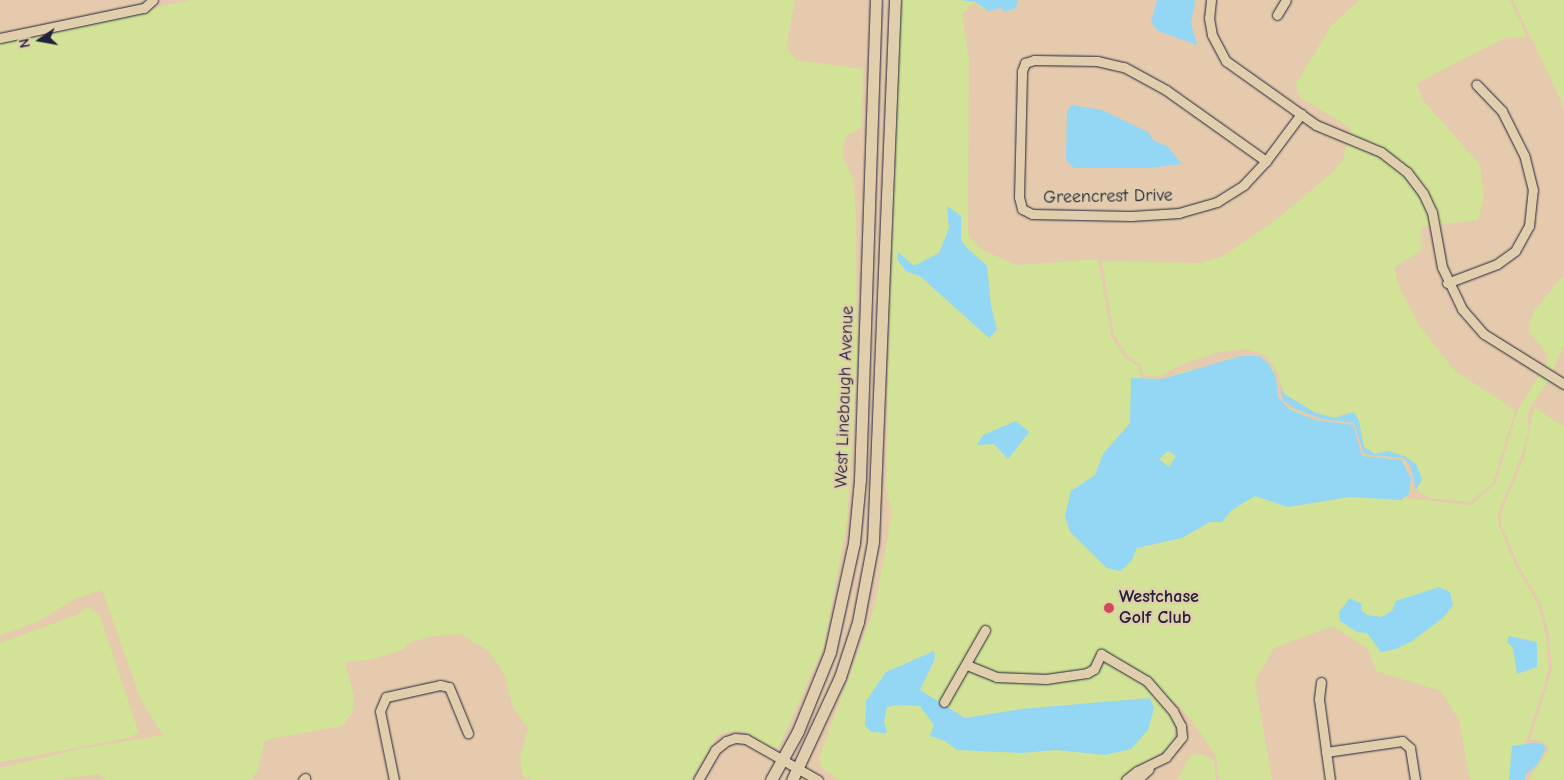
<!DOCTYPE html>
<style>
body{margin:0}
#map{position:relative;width:1564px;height:780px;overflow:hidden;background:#e5caad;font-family:"Comic Neue",sans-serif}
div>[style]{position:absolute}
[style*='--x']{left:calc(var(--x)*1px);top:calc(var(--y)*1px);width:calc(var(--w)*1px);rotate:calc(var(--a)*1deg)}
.green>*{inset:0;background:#d2e296}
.water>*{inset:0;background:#93d7f5}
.roads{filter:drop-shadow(0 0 1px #22223b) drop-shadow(0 0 1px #22223b)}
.minor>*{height:9px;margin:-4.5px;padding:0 4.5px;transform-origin:4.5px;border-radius:4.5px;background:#e1ceac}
.major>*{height:11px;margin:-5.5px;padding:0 5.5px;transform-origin:5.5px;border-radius:5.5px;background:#e1ceac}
.dots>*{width:14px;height:14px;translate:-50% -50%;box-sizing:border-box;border:2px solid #e1ceac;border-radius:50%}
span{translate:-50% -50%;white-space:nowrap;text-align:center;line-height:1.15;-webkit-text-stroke:5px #e1ceac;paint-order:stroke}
.street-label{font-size:18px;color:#22223b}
.poi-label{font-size:18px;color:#22223b;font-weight:700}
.left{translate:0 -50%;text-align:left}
.north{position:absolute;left:15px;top:15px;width:50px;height:50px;-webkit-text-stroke:4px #e1ceac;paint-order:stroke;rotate:258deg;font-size:14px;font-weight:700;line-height:20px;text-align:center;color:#22223b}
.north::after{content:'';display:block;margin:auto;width:18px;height:22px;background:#22223b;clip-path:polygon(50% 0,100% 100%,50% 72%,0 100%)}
</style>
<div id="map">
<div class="green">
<i style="clip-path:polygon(191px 0,795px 0,787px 42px,788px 51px,796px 60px,863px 69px,861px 125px,859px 130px,847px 135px,843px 147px,843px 157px,853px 179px,856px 215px,857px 360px,847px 521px,824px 646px,779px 747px,768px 747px,745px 731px,730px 731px,718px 735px,691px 780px,532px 780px,523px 776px,520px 757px,528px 729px,512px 705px,505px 675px,489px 651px,460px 634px,433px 636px,406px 644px,405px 649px,369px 660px,345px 662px,354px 697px,352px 713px,342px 726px,265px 740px,257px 772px,250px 780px,106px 780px,99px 774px,57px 780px,0 780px,0 768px,79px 749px,163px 735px,141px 700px,102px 590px,74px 599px,38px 622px,0 635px,0 41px)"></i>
<i style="clip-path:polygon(evenodd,901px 0,1018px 0,1016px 8px,1005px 12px,1001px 8px,982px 9px,974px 2px,962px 15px,969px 60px,968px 234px,982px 250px,1017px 265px,1098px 259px,1111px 336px,1125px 358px,1139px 367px,1141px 378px,1162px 379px,1188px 370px,1213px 366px,1234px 357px,1259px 356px,1274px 370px,1278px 397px,1284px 405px,1315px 420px,1352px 425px,1362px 456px,1391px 458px,1405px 462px,1411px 485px,1406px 498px,1471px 505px,1495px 484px,1518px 409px,1547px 363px,1547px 354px,1530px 333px,1530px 324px,1534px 311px,1564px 274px,1564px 345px,1548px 381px,1528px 411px,1528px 432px,1521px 457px,1498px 513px,1499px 525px,1516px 567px,1538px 604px,1546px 636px,1549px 669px,1525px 745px,1542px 744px,1546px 748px,1537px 765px,1525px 775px,1525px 780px,1470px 780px,1459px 720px,1441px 691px,1376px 671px,1368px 649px,1333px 626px,1274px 648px,1255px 681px,1272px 780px,1219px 780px,1216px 756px,1193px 722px,1174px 701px,1165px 706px,1175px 725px,1174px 744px,1118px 780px,839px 780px,821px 767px,819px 758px,875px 606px,892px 512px,886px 488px,889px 330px,901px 0,996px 431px,1029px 432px,1008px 459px,994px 444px,978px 444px,983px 435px,996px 431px)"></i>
<i style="clip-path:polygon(1359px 0,1510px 0,1527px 37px,1505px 38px,1417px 83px,1422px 99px,1480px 165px,1484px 198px,1478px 220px,1421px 227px,1421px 251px,1394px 267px,1398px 284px,1419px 325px,1454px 370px,1515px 410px,1493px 483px,1470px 502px,1430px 498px,1416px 490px,1422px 479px,1406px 457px,1390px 451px,1375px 454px,1363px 447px,1359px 421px,1345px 413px,1335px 418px,1316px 413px,1284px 394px,1277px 370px,1266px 356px,1247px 349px,1220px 352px,1186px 363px,1159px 376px,1150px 376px,1143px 375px,1141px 365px,1128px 356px,1114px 335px,1102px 261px,1200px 263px,1223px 256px,1276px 220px,1334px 171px,1343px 159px,1350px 128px,1300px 97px,1296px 84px,1331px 26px)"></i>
<i style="clip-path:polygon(1513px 0,1564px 0,1564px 110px,1562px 103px)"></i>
<i style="clip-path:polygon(1534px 407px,1564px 427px,1564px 780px,1528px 780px,1549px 749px,1543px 741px,1530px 740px,1552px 670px,1549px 635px,1541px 603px,1519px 566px,1501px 525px,1501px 513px,1524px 458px)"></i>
<i style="clip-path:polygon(88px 606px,100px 616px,139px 733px,128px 738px,0 762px,0 643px,79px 614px)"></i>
<i style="clip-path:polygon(1202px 754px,1214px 760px,1216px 780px,1177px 780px,1190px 755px)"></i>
</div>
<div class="water">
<i style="clip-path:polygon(960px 0,1018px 0,1018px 3px,1016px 8px,1005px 12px,1001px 8px,989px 11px,975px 2px)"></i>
<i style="clip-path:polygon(1157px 0,1195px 0,1191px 24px,1197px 45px,1158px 31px,1151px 22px)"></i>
<i style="clip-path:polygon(1072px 105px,1102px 110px,1148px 132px,1154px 141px,1167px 146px,1182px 164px,1150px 168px,1074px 168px,1066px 160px,1067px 111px)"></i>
<i style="clip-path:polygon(947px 206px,961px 216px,961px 239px,965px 246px,987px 266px,991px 306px,997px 330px,989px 338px,921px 277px,906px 271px,897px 259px,898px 252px,914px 266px,939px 253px,949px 228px)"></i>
<i style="clip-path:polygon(evenodd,1241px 356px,1259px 356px,1268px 363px,1276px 377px,1278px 397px,1289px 409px,1315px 420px,1353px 425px,1362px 456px,1402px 460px,1411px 479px,1409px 494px,1401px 500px,1349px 497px,1288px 507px,1255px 496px,1232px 510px,1222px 522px,1210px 522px,1182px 538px,1137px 548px,1132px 560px,1121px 571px,1107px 568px,1070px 532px,1065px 516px,1071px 491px,1095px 475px,1103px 454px,1130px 423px,1131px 378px,1162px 379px,1241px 356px,1168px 451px,1176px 456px,1169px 467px,1159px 459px,1168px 451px)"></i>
<i style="clip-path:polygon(1280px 386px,1284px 394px,1316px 413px,1335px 418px,1354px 412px,1359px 421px,1364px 447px,1375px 454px,1389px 451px,1406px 457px,1416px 464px,1422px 479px,1416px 490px,1410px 465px,1404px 458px,1364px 454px,1354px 423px,1322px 419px,1296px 409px,1283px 400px)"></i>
<i style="clip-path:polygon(1016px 421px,1029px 432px,1008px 459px,994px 444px,977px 445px,983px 435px)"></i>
<i style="clip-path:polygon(1439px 587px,1450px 592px,1453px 605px,1443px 618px,1412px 641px,1396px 649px,1381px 652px,1367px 633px,1357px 632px,1340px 621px,1339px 612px,1350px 598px,1362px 604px,1361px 610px,1367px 615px,1381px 617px,1392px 611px,1396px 601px)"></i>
<i style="clip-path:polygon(1509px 636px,1537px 642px,1537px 667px,1517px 674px,1513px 648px,1507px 642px)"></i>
<i style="clip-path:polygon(934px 651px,935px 659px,920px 690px,965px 718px,1021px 709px,1150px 698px,1154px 708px,1148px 730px,1131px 749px,1105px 755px,1056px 750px,1022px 753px,957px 750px,945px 741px,930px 736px,934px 725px,920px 706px,895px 705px,887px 707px,884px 721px,887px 733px,871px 732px,865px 725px,866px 701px,886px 672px)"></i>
<i style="clip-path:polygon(1533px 743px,1542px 744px,1546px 748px,1537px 765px,1525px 775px,1525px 780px,1509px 780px,1512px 746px)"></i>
</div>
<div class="roads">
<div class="minor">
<i style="--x:1211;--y:0;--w:18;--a:96"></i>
<i style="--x:1209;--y:18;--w:17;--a:80"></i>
<i style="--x:1212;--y:35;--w:30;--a:62"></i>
<i style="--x:1226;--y:61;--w:110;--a:35.4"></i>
<i style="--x:1316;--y:125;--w:70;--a:22.6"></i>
<i style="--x:1381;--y:152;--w:33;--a:38"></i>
<i style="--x:1407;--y:172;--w:26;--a:53"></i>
<i style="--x:1423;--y:193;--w:21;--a:65"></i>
<i style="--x:1432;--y:212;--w:56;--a:79.7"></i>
<i style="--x:1442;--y:267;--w:47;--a:64.5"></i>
<i style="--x:1462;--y:309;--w:33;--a:49"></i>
<i style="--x:1484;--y:334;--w:94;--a:32"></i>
<i style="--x:1277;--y:15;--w:17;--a:-59"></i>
<i style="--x:0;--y:38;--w:147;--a:-11.8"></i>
<i style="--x:144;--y:8;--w:12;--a:-42"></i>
<i style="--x:1034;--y:60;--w:63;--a:0.9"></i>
<i style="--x:1097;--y:61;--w:28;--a:13"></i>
<i style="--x:1124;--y:67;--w:48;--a:28.7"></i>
<i style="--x:1166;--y:90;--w:123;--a:35.4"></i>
<i style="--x:1266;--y:161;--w:33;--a:133"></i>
<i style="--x:1244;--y:185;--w:32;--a:148"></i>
<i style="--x:1217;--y:202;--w:40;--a:164"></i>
<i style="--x:1179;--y:213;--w:48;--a:176.4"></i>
<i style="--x:1131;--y:216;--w:99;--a:-178.8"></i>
<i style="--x:1032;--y:214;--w:11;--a:-153"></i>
<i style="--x:1022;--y:209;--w:12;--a:-104"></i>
<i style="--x:1019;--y:197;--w:126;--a:-88.6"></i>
<i style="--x:1022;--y:71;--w:9;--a:-69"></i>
<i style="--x:1025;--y:63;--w:9;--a:-18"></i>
<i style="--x:1266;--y:161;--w:59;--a:-53.3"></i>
<i style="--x:1447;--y:283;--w:53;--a:-20.8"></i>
<i style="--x:1497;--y:264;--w:22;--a:-36"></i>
<i style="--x:1515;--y:251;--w:29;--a:-61"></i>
<i style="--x:1529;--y:226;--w:36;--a:-84"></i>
<i style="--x:1533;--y:190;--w:36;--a:-104"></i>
<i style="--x:1524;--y:155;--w:49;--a:-116.6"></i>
<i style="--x:1502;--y:111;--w:37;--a:-134"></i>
<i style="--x:967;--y:665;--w:31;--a:22"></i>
<i style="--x:996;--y:677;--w:50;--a:2.3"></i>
<i style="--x:1046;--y:679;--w:41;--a:-8.3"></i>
<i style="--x:1087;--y:673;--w:8;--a:-30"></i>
<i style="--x:1094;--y:669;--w:17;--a:-65"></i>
<i style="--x:1101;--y:654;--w:53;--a:30.4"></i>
<i style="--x:1147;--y:681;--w:40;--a:49"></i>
<i style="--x:1173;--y:711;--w:17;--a:62"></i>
<i style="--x:1181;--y:726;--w:11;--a:85"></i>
<i style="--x:1182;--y:737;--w:26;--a:129"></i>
<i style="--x:1166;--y:757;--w:32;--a:154"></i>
<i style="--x:1137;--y:771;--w:14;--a:141"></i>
<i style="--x:1321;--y:682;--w:17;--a:97"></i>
<i style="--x:1319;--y:699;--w:82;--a:82.3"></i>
<i style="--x:944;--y:702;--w:83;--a:-60.3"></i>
<i style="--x:1326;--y:752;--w:77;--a:-8.2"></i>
<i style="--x:1402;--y:741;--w:11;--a:41"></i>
<i style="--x:1410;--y:748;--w:32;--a:81"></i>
<i style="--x:303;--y:780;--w:3;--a:-45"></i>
<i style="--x:394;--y:780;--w:70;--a:-101.5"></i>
<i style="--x:380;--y:711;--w:15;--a:-67"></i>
<i style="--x:386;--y:697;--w:55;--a:-12.5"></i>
<i style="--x:440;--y:685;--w:9;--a:13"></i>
<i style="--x:449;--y:687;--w:50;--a:67.6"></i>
<i style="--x:698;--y:780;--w:34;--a:-60"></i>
<i style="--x:715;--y:750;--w:14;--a:-39"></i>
<i style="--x:726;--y:741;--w:9;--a:-18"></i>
<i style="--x:735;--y:738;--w:11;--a:5"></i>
<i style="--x:746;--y:739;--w:83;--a:29.7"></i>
<i style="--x:1137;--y:780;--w:16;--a:-43"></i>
</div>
<div class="major">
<i style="--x:771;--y:780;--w:56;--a:-61.1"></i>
<i style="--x:798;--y:731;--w:85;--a:-67.9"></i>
<i style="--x:830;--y:652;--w:112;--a:-77.6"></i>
<i style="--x:854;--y:543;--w:64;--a:-84.6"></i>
<i style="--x:860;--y:479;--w:479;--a:-88.1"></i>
<i style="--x:792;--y:780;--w:114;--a:-65"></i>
<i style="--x:840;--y:677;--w:58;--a:-71.9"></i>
<i style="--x:858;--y:622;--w:81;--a:-79.4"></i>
<i style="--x:873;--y:542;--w:542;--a:-87.68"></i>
</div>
</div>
<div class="dots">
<i style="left:1109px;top:608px;background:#d1495b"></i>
</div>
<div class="street-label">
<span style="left:1108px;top:197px;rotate:-1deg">Greencrest Drive</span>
<span style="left:845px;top:397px;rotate:-88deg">West Linebaugh Avenue</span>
</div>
<div class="poi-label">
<span class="left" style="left:1119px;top:608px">Westchase<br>Golf Club</span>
</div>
<div class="north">N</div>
</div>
